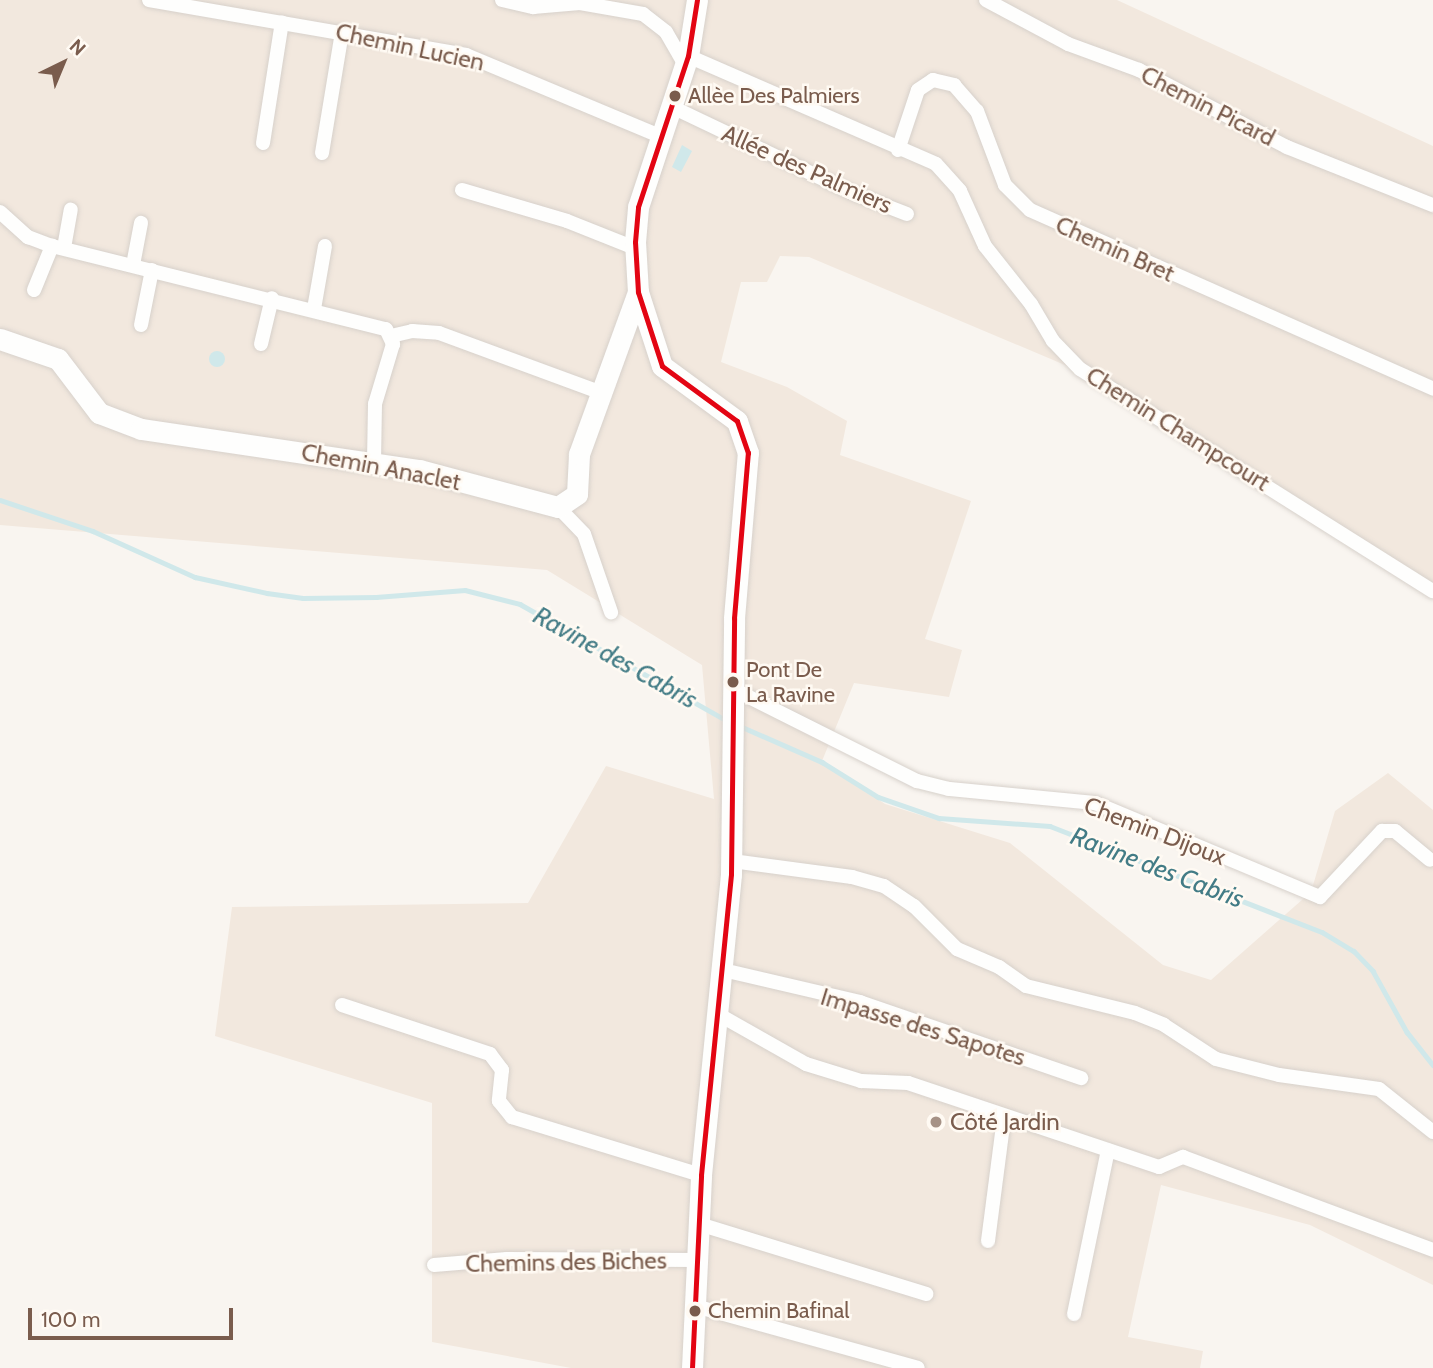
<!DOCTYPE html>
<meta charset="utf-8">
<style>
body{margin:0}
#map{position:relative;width:1433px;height:1368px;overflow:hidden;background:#f9f5f0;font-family:Cabin,sans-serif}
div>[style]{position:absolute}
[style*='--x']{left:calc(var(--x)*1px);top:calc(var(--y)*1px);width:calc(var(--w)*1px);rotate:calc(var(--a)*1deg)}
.residential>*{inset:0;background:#f2e8de}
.water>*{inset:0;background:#d0e8ea}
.round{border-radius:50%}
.stream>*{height:4.5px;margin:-2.25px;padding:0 2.25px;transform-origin:2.25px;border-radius:2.25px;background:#d0e8ea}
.roads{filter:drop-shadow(0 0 2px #d7d1cb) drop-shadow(0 0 2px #d7d1cb)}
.street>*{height:14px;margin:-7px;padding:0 7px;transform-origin:7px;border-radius:7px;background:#fefefd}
.secondary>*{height:21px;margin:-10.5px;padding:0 10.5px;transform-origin:10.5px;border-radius:10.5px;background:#fefefd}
.bus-1>*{height:5px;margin:-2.5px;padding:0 2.5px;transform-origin:2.5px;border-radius:2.5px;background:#e30513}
.dots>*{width:19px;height:19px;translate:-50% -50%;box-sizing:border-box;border:4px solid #fffaf3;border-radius:50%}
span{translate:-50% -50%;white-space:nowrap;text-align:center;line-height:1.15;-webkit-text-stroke:5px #fffaf3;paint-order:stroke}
.bus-label{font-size:22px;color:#7a5c4d}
.left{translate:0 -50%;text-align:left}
.street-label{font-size:24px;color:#7a5c4d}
.poi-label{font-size:24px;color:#7a5c4d}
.water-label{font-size:26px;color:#437c86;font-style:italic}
.north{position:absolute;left:28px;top:28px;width:70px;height:70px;-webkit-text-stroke:5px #fffaf3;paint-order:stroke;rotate:43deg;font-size:19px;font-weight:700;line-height:28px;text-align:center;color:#7a5c4d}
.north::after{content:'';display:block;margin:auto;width:24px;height:32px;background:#7a5c4d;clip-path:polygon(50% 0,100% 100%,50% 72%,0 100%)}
.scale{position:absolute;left:28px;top:1308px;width:205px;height:32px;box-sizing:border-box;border:4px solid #7a5c4d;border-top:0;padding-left:9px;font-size:21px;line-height:24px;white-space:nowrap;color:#7a5c4d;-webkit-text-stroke:5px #fffaf3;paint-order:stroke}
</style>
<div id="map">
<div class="residential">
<i style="clip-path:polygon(0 0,1117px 0,1433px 146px,1433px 591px,1072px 368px,809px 257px,780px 256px,767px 282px,741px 282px,721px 362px,787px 387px,847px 421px,840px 455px,971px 501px,925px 639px,962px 650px,949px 697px,854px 683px,822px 761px,885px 804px,1010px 843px,1163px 965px,1211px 980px,1311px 892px,1335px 811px,1388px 773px,1433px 810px,1433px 1285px,1310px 1225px,1161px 1185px,1128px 1337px,1203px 1351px,1200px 1368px,571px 1368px,432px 1342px,432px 1103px,215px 1036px,232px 907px,528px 903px,606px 766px,714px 799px,702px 665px,547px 570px,0 525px)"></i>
</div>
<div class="water">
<i style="clip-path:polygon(682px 145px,692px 151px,681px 172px,672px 167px)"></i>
<i class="round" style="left:209px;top:351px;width:16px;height:16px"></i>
</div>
<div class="stream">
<i style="--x:0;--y:500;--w:98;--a:18.4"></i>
<i style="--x:93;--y:531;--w:112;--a:24.3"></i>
<i style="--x:195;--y:577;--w:74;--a:12.5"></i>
<i style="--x:267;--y:593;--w:36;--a:8"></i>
<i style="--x:303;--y:598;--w:73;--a:-0.8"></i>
<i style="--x:376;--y:597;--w:89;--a:-4.5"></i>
<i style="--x:465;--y:590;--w:57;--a:14.3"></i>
<i style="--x:520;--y:604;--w:236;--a:29.4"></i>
<i style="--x:740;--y:726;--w:90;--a:23.7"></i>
<i style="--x:822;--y:762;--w:66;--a:32"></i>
<i style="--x:878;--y:797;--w:65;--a:19"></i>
<i style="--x:939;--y:818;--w:111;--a:4.1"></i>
<i style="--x:1050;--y:826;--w:292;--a:21.3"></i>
<i style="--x:1322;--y:932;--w:37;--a:31"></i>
<i style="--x:1354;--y:951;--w:28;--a:46"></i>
<i style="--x:1373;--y:971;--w:70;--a:60.9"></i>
<i style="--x:1407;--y:1032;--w:42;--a:51.8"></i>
</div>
<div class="roads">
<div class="street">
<i style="--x:149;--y:0;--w:322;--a:9.8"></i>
<i style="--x:466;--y:55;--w:210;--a:22.7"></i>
<i style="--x:502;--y:0;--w:32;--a:13"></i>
<i style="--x:533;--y:7;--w:47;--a:-4.9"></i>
<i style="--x:580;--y:3;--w:64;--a:9.9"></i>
<i style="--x:643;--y:14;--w:29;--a:38"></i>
<i style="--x:666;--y:32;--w:36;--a:60"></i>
<i style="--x:986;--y:0;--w:93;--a:28.2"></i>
<i style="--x:1068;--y:44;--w:76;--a:20.1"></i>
<i style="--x:1139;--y:70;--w:167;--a:27.5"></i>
<i style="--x:1287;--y:147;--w:157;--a:21.7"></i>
<i style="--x:688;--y:56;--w:270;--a:23.5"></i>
<i style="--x:936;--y:164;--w:36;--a:48"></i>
<i style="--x:960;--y:191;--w:60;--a:65.6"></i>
<i style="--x:985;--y:246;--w:74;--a:51.6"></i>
<i style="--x:1031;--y:304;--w:43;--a:59.3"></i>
<i style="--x:1053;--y:341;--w:39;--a:46"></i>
<i style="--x:1080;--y:369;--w:417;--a:32.2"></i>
<i style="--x:670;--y:106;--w:199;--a:25.5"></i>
<i style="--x:850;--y:192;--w:61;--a:21.1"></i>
<i style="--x:263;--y:143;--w:122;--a:-81.1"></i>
<i style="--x:898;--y:150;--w:63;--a:-71.6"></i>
<i style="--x:918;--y:90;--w:18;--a:-34"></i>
<i style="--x:933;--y:80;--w:22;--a:13"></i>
<i style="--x:954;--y:85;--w:35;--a:49"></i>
<i style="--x:977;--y:111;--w:79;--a:69.3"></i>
<i style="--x:1005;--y:185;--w:35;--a:45"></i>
<i style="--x:1030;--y:210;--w:441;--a:23.9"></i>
<i style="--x:322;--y:153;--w:123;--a:-80.6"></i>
<i style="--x:462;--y:190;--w:109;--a:16.4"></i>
<i style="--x:567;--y:221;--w:73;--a:21.7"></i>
<i style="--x:0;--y:212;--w:38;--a:42"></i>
<i style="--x:28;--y:237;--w:26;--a:21"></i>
<i style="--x:52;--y:246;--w:344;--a:14"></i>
<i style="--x:386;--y:329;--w:17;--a:65"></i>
<i style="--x:393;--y:344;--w:63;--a:106.7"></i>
<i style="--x:375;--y:404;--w:58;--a:91"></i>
<i style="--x:64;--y:248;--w:39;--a:-80"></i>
<i style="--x:133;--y:265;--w:43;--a:-79.2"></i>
<i style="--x:34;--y:290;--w:48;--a:-67.8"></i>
<i style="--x:314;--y:309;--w:64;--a:-80.1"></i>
<i style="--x:141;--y:325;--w:56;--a:-78.7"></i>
<i style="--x:391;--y:336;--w:22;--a:-13"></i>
<i style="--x:412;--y:331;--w:27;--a:4"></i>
<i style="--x:439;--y:333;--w:174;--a:20.2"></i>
<i style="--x:261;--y:344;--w:47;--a:-76.6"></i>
<i style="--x:558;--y:507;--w:37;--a:46"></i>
<i style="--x:584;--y:534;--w:83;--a:70.9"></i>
<i style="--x:731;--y:688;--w:208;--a:26.6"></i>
<i style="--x:917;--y:781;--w:33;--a:14"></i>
<i style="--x:949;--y:789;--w:147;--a:5.5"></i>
<i style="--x:1095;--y:803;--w:244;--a:22.7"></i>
<i style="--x:1320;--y:897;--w:91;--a:-46.8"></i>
<i style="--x:1382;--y:831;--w:13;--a:0"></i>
<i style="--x:1395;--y:831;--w:45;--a:39.6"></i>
<i style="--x:732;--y:861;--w:121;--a:7.6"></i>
<i style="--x:852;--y:877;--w:33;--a:16"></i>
<i style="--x:884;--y:886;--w:36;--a:34"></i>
<i style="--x:914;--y:906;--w:61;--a:45"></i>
<i style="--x:957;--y:949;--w:46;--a:23.2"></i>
<i style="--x:999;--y:967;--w:33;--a:35"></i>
<i style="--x:1026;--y:986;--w:112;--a:13.9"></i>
<i style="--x:1135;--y:1013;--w:31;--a:22"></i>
<i style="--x:1164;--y:1025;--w:62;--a:33.2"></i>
<i style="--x:1216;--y:1059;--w:65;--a:14.3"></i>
<i style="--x:1279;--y:1075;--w:101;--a:8"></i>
<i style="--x:1379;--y:1089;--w:69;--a:38.5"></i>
<i style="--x:723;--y:970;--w:141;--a:13.1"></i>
<i style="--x:860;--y:1002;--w:234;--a:19"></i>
<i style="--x:342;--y:1005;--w:156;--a:18.3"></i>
<i style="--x:490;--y:1054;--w:20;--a:53"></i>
<i style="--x:502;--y:1070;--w:31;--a:96"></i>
<i style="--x:499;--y:1101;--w:21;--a:51"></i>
<i style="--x:512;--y:1117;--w:198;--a:17.1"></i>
<i style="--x:716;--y:1013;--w:103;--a:29.5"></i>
<i style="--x:806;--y:1064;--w:58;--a:17.2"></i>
<i style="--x:861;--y:1081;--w:47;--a:2.4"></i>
<i style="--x:908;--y:1083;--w:265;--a:18.5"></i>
<i style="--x:1159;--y:1167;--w:26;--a:-23"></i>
<i style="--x:1183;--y:1157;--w:267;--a:20.4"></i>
<i style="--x:699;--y:1224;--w:238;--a:17.1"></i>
<i style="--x:988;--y:1241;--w:125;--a:-82.6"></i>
<i style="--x:434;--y:1265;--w:73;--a:-4.7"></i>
<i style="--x:507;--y:1259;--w:190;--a:0.3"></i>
<i style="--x:695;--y:1306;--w:231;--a:15.5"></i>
<i style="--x:1074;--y:1314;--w:167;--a:-78.3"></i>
</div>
<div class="secondary">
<i style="--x:0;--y:339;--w:61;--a:19"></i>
<i style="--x:58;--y:359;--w:68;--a:52.8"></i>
<i style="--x:99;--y:413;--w:45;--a:20.9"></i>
<i style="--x:141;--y:429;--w:281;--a:8.4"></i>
<i style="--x:419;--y:470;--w:144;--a:14.9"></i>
<i style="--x:558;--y:507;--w:23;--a:-34"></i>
<i style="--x:577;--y:494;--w:40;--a:-87.1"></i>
<i style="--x:579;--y:454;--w:172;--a:-70"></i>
<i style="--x:692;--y:1368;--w:193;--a:-87.3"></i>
<i style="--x:701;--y:1175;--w:302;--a:-84.3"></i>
<i style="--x:731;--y:874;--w:256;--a:-89.3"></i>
<i style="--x:734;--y:618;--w:166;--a:-85.2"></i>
<i style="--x:748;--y:453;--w:34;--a:-109"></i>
<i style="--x:737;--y:421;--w:93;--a:-143.7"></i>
<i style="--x:662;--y:366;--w:78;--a:-108"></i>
<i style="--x:638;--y:292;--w:50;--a:-93.4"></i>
<i style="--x:635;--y:242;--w:35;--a:-85"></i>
<i style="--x:638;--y:207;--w:159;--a:-71.7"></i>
<i style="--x:688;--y:56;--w:57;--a:-80.9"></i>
</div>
</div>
<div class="bus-1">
<i style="--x:692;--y:1368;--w:193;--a:-87.3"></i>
<i style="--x:701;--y:1175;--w:302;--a:-84.3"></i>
<i style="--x:731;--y:874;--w:256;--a:-89.3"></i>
<i style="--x:734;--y:618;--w:166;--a:-85.2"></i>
<i style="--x:748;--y:453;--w:34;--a:-109"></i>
<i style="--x:737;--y:421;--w:93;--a:-143.7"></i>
<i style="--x:662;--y:366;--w:78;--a:-108"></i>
<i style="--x:638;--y:292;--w:50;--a:-93.4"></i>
<i style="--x:635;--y:242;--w:35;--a:-85"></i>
<i style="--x:638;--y:207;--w:159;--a:-71.7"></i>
<i style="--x:688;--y:56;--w:57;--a:-80.9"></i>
</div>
<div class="dots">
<i style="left:675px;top:96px;background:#7a5c4d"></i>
<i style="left:733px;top:682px;background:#7a5c4d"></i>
<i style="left:936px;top:1122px;background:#a69286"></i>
<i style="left:695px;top:1311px;background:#7a5c4d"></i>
</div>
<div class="bus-label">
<span class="left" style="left:688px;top:96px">Allèe Des Palmiers</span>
<span class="left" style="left:746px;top:682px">Pont De<br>La Ravine</span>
<span class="left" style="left:708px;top:1311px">Chemin Bafinal</span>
</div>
<div class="street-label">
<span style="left:410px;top:47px;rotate:12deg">Chemin Lucien</span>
<span style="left:1208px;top:106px;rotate:27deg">Chemin Picard</span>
<span style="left:807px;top:169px;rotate:24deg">Allée des Palmiers</span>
<span style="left:1115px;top:249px;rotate:24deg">Chemin Bret</span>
<span style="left:1178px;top:429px;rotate:32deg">Chemin Champcourt</span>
<span style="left:381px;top:467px;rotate:11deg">Chemin Anaclet</span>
<span style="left:1155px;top:831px;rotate:21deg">Chemin Dijoux</span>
<span style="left:923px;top:1027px;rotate:17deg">Impasse des Sapotes</span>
<span style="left:566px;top:1262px;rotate:-1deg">Chemins des Biches</span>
</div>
<div class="poi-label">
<span class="left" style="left:950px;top:1122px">Côté Jardin</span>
</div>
<div class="water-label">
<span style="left:615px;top:658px;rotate:29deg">Ravine des Cabris</span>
<span style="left:1157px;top:868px;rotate:21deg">Ravine des Cabris</span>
</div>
<div class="north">N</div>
<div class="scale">100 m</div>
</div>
